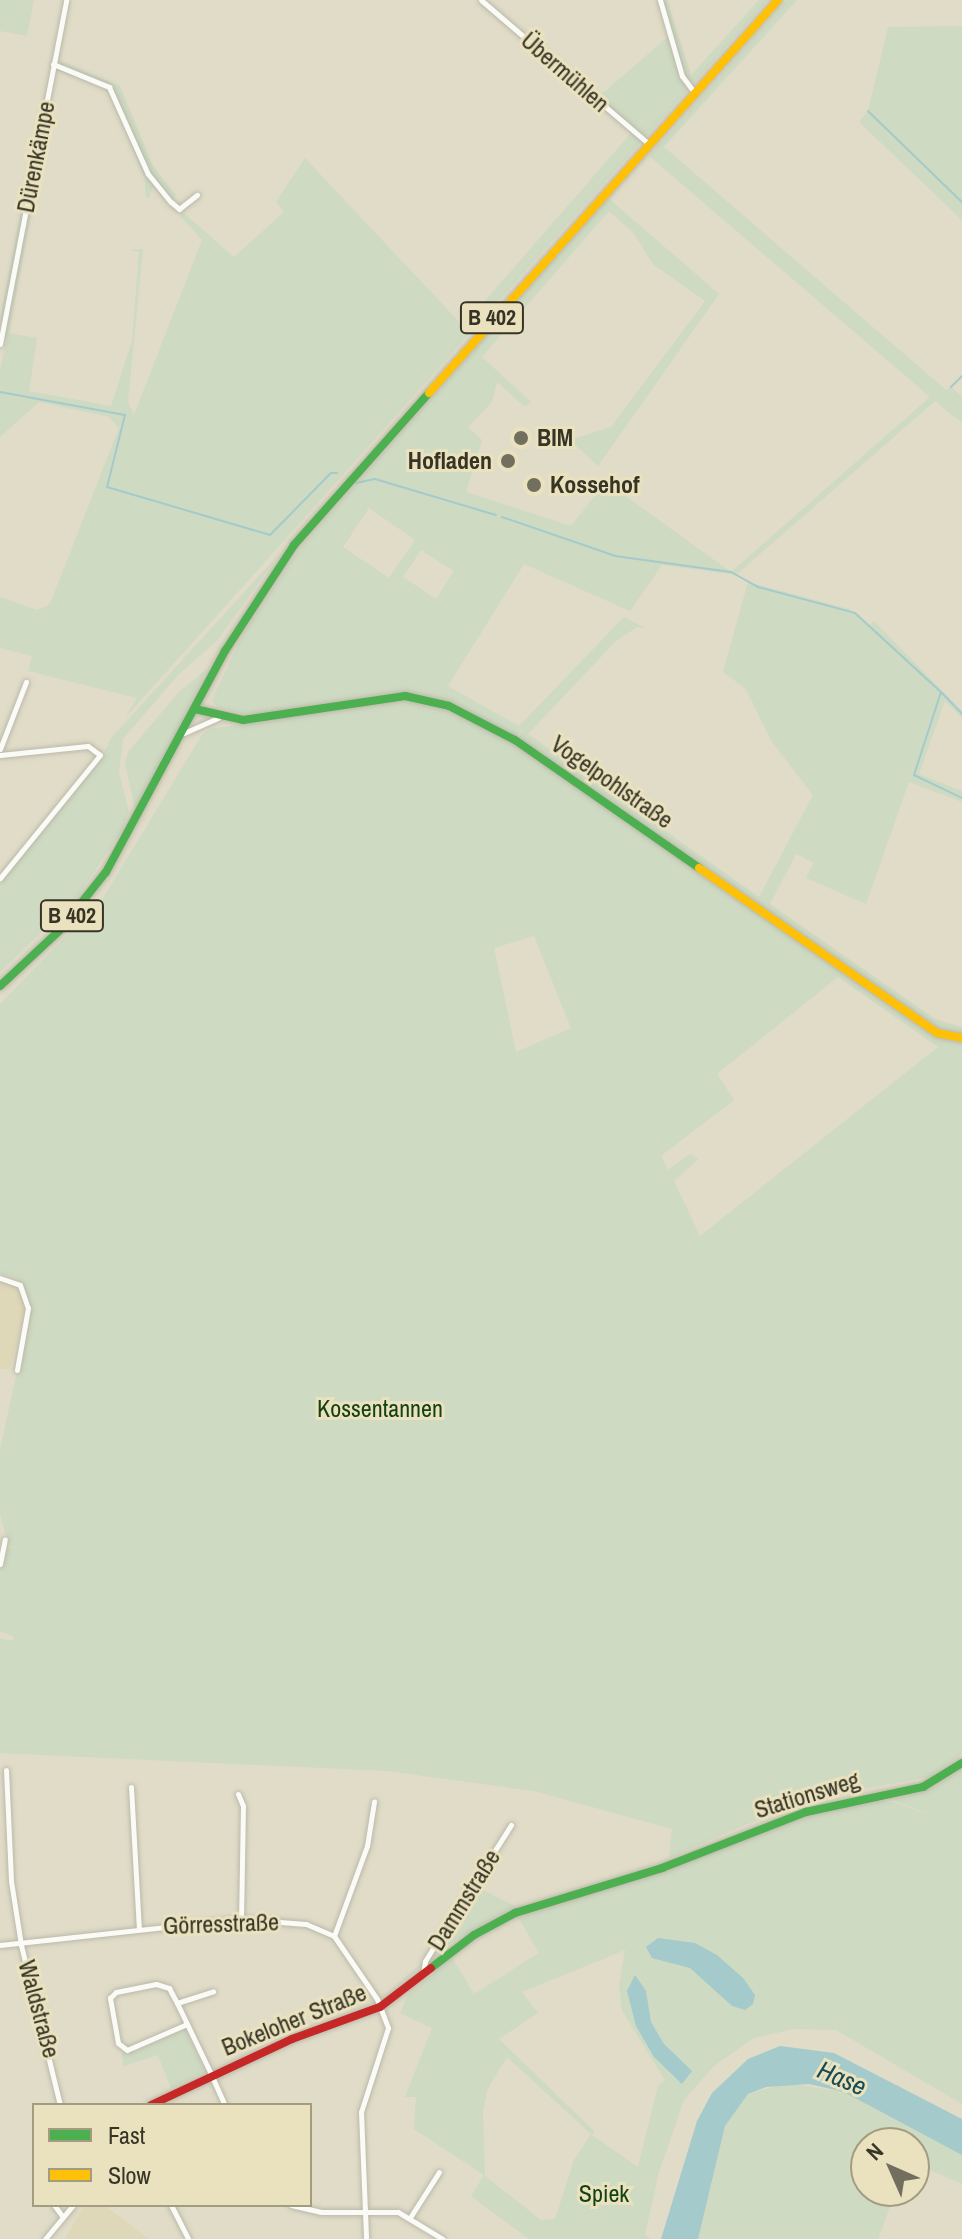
<!DOCTYPE html>
<meta charset="utf-8">
<style>
body{margin:0}
#map{position:relative;width:962px;height:2239px;overflow:hidden;background:#e0dcc8;font-family:"Archivo Narrow",sans-serif}
div>[style]{position:absolute}
[style*='--x']{left:calc(var(--x)*1px);top:calc(var(--y)*1px);width:calc(var(--w)*1px);rotate:calc(var(--a)*1deg)}
.built>*{inset:0;background:#dfd8b8}
.green>*{inset:0;background:#cedac2}
.water>*{inset:0;background:#a4cacb}
.stream>*{height:2px;margin:-1px;padding:0 1px;transform-origin:1px;border-radius:1px;background:#a4cacb}
.roads{filter:drop-shadow(0 0 2px #bbb9a9) drop-shadow(0 0 2px #bbb9a9)}
.street>*{height:5px;margin:-2.5px;padding:0 2.5px;transform-origin:2.5px;border-radius:2.5px;background:#fafaf7}
.fast>*{height:8px;margin:-4px;padding:0 4px;transform-origin:4px;border-radius:4px;background:#4caf50}
.slow>*{height:8px;margin:-4px;padding:0 4px;transform-origin:4px;border-radius:4px;background:#ffc107}
.jam>*{height:8px;margin:-4px;padding:0 4px;transform-origin:4px;border-radius:4px;background:#c62828}
.dots>*{width:22px;height:22px;translate:-50% -50%;box-sizing:border-box;border:4px solid #eae2be;border-radius:50%}
span{translate:-50% -50%;white-space:nowrap;text-align:center;line-height:1.15;-webkit-text-stroke:6px #eae2be;paint-order:stroke}
.shield-label span{padding:2px 6px;background:#eae2be;border:2px solid;border-radius:6px;-webkit-text-stroke-width:0}
.shield-label{font-size:22px;color:#373426;font-weight:700}
.street-label{font-size:24px;color:#373426}
.poi-label{font-size:24px;color:#373426;font-weight:700}
.left{translate:0 -50%;text-align:left}
.right{translate:-100% -50%;text-align:right}
.park-label{font-size:24px;color:#124113}
.water-label{font-size:26px;color:#194b53;font-style:italic}
.legend{position:absolute;left:32px;top:2103px;width:280px;height:104px;box-sizing:border-box;background:#eae2be;border:2px solid #a29c81;margin:0;padding:10px 14px;list-style:none;font-size:24px;color:#373426}
.legend li{display:flex;align-items:center;gap:16px;height:40px}
.legend b{width:40px;border:2px solid #a29c81}
.north{position:absolute;left:850px;top:2127px;width:80px;height:80px;box-sizing:border-box;background:#eae2be;border:2px solid #a29c81;border-radius:50%;rotate:315deg;font-size:22px;font-weight:700;line-height:32px;text-align:center;color:#373426}
.north::after{content:'';display:block;margin:auto;width:28px;height:36px;background:#726f5f;clip-path:polygon(50% 0,100% 100%,50% 72%,0 100%)}
</style>
<div id="map">
<div class="built">
<i style="clip-path:polygon(0 1282px,14px 1283px,26px 1305px,10px 1369px,0 1369px)"></i>
<i style="clip-path:polygon(84px 2205px,104px 2205px,149px 2239px,65px 2239px)"></i>
</div>
<div class="green">
<i style="clip-path:polygon(0 0,34px 0,27px 36px,0 31px)"></i>
<i style="clip-path:polygon(660px 0,667px 0,691px 75px,759px 0,768px 0,125px 718px,137px 698px,28px 671px,32px 656px,0 648px,0 597px,37px 610px,50px 604px,119px 428px,109px 417px,39px 402px,0 437px,0 370px,7px 339px,0 337px,0 319px,42px 103px,52px 101px,9px 333px,37px 338px,29px 391px,111px 406px,132px 341px,139px 252px,130px 250px,143px 249px,128px 402px,134px 415px,202px 240px,153px 186px,149px 198px,145px 196px,145px 178px,110px 95px,103px 87px,58px 71px,60px 61px,120px 86px,153px 166px,176px 195px,171px 202px,234px 257px,284px 212px,276px 202px,305px 158px,463px 326px,633px 131px,596px 99px,669px 36px)"></i>
<i style="clip-path:polygon(evenodd,787px 0,797px 0,664px 147px,946px 390px,951px 387px,962px 396px,962px 423px,935px 401px,736px 575px,662px 565px,630px 611px,524px 564px,448px 686px,519px 726px,624px 617px,645px 628px,637px 627px,615px 642px,528px 734px,759px 897px,813px 795px,772px 742px,746px 689px,723px 672px,748px 582px,849px 609px,869px 626px,874px 621px,962px 711px,962px 718px,945px 701px,919px 774px,962px 791px,962px 802px,909px 782px,866px 904px,806px 878px,814px 863px,796px 854px,770px 904px,935px 1019px,962px 1027px,962px 1034px,949px 1036px,518px 739px,523px 729px,515px 737px,452px 704px,403px 693px,281px 712px,241px 713px,217px 707px,212px 700px,244px 632px,301px 547px,607px 197px,719px 294px,598px 466px,570px 440px,611px 427px,705px 301px,653px 264px,633px 232px,609px 211px,482px 357px,531px 402px,525px 407px,497px 382px,492px 402px,468px 427px,482px 440px,466px 492px,571px 526px,606px 482px,731px 572px,930px 397px,649px 156px,787px 0,369px 508px,415px 540px,389px 578px,343px 547px,369px 508px,787px 0,421px 550px,454px 571px,436px 599px,403px 577px,421px 550px)"></i>
<i style="clip-path:polygon(962px 26px,962px 220px,859px 122px,868px 111px,888px 27px)"></i>
<i style="clip-path:polygon(279px 554px,217px 641px,178px 675px,123px 739px,119px 773px,129px 812px,121px 832px,75px 900px,0 972px,0 882px,100px 760px,112px 737px)"></i>
<i style="clip-path:polygon(207px 669px,146px 794px,135px 810px,125px 763px,129px 751px,179px 692px)"></i>
<i style="clip-path:polygon(evenodd,402px 700px,427px 702px,510px 740px,935px 1034px,962px 1040px,962px 1754px,929px 1777px,805px 1799px,669px 1858px,672px 1829px,534px 1791px,387px 1771px,0 1753px,0 1638px,13px 1641px,14px 1637px,0 1631px,0 1569px,9px 1547px,16px 1548px,8px 1544px,0 1514px,0 1450px,31px 1306px,17px 1278px,0 1273px,0 1004px,103px 898px,202px 735px,210px 729px,402px 700px,534px 936px,571px 1028px,516px 1052px,494px 948px,534px 936px,402px 700px,838px 977px,938px 1047px,700px 1236px,674px 1181px,698px 1159px,690px 1154px,668px 1170px,661px 1156px,734px 1100px,717px 1074px,838px 977px)"></i>
<i style="clip-path:polygon(evenodd,962px 1768px,962px 2104px,836px 2030px,794px 2029px,754px 2038px,714px 2066px,684px 2100px,659px 2172px,645px 2235px,651px 2239px,529px 2239px,471px 2196px,484px 2175px,414px 2129px,416px 2097px,405px 2097px,432px 2028px,400px 2013px,407px 1996px,452px 1958px,474px 1994px,539px 1953px,518px 1917px,665px 1872px,805px 1816px,867px 1800px,893px 1802px,935px 1817px,893px 1800px,935px 1787px,962px 1768px,625px 1950px,619px 1985px,622px 2011px,665px 2080px,658px 2086px,638px 2167px,592px 2135px,594px 2131px,499px 2039px,538px 2013px,522px 1992px,625px 1950px,962px 1768px,507px 2057px,591px 2134px,574px 2160px,555px 2219px,541px 2220px,485px 2176px,483px 2111px,488px 2088px,507px 2057px)"></i>
<i style="clip-path:polygon(475px 1886px,515px 1906px,453px 1941px,385px 1995px,424px 1961px)"></i>
<i style="clip-path:polygon(185px 2028px,205px 2072px,171px 2088px,158px 2055px,123px 2066px,122px 2052px,135px 2052px)"></i>
<i style="clip-path:polygon(786px 2083px,844px 2092px,912px 2123px,962px 2155px,962px 2184px,914px 2163px,914px 2143px,866px 2143px,866px 2191px,896px 2191px,878px 2239px,698px 2239px,725px 2126px,735px 2108px,748px 2094px)"></i>
</div>
<div class="water">
<i style="clip-path:polygon(658px 1938px,695px 1943px,717px 1955px,743px 1978px,755px 1995px,753px 2004px,745px 2010px,732px 2006px,690px 1968px,652px 1958px,646px 1947px)"></i>
<i style="clip-path:polygon(635px 1975px,646px 1991px,651px 2022px,664px 2044px,692px 2071px,682px 2084px,654px 2057px,636px 2026px,627px 1991px)"></i>
<i style="clip-path:polygon(780px 2046px,834px 2053px,962px 2119px,962px 2155px,844px 2092px,809px 2084px,766px 2087px,748px 2094px,725px 2126px,698px 2239px,661px 2239px,697px 2121px,712px 2093px,748px 2059px)"></i>
</div>
<div class="stream">
<i style="--x:868;--y:111;--w:131;--a:44.1"></i>
<i style="--x:951;--y:387;--w:16;--a:-45"></i>
<i style="--x:0;--y:392;--w:127;--a:10.4"></i>
<i style="--x:125;--y:415;--w:74;--a:104"></i>
<i style="--x:107;--y:487;--w:170;--a:16.4"></i>
<i style="--x:270;--y:535;--w:87;--a:-45.5"></i>
<i style="--x:331;--y:473;--w:6;--a:0"></i>
<i style="--x:356;--y:483;--w:19;--a:-12"></i>
<i style="--x:375;--y:479;--w:126;--a:16.6"></i>
<i style="--x:502;--y:517;--w:120;--a:19"></i>
<i style="--x:615;--y:556;--w:117;--a:7.9"></i>
<i style="--x:731;--y:572;--w:31;--a:29"></i>
<i style="--x:758;--y:587;--w:100;--a:15"></i>
<i style="--x:855;--y:613;--w:117;--a:42.6"></i>
<i style="--x:941;--y:692;--w:87;--a:108"></i>
<i style="--x:914;--y:775;--w:53;--a:25.6"></i>
<i style="--x:941;--y:692;--w:30;--a:46"></i>
</div>
<div class="roads">
<div class="street">
<i style="--x:481;--y:0;--w:221;--a:40.6"></i>
<i style="--x:660;--y:0;--w:79;--a:73.9"></i>
<i style="--x:682;--y:76;--w:21;--a:53"></i>
<i style="--x:53;--y:64;--w:61;--a:22.3"></i>
<i style="--x:109;--y:87;--w:95;--a:65.9"></i>
<i style="--x:148;--y:174;--w:36;--a:51"></i>
<i style="--x:171;--y:202;--w:11;--a:41"></i>
<i style="--x:179;--y:209;--w:23;--a:-38"></i>
<i style="--x:0;--y:344;--w:350;--a:-79.1"></i>
<i style="--x:184;--y:733;--w:37;--a:-24"></i>
<i style="--x:0;--y:749;--w:72;--a:-68.8"></i>
<i style="--x:0;--y:755;--w:88;--a:-5.8"></i>
<i style="--x:88;--y:746;--w:15;--a:37"></i>
<i style="--x:100;--y:755;--w:159;--a:129.1"></i>
<i style="--x:0;--y:1278;--w:21;--a:19"></i>
<i style="--x:20;--y:1285;--w:24;--a:71"></i>
<i style="--x:28;--y:1308;--w:63;--a:100.1"></i>
<i style="--x:0;--y:1564;--w:25;--a:-79"></i>
<i style="--x:6;--y:1770;--w:111;--a:87.4"></i>
<i style="--x:11;--y:1881;--w:65;--a:81.1"></i>
<i style="--x:21;--y:1945;--w:165;--a:76.3"></i>
<i style="--x:131;--y:1787;--w:141;--a:86.8"></i>
<i style="--x:238;--y:1794;--w:13;--a:67"></i>
<i style="--x:243;--y:1806;--w:113;--a:91"></i>
<i style="--x:334;--y:1936;--w:96;--a:-69.9"></i>
<i style="--x:367;--y:1846;--w:45;--a:-81"></i>
<i style="--x:0;--y:1945;--w:242;--a:-6.2"></i>
<i style="--x:241;--y:1919;--w:65;--a:4.4"></i>
<i style="--x:306;--y:1924;--w:30;--a:23"></i>
<i style="--x:334;--y:1936;--w:76;--a:55.7"></i>
<i style="--x:377;--y:1999;--w:31;--a:69"></i>
<i style="--x:388;--y:2028;--w:88;--a:107.8"></i>
<i style="--x:361;--y:2112;--w:127;--a:87.7"></i>
<i style="--x:423;--y:1974;--w:13;--a:-81"></i>
<i style="--x:425;--y:1961;--w:161;--a:-57.7"></i>
<i style="--x:177;--y:2003;--w:38;--a:-18"></i>
<i style="--x:187;--y:2024;--w:65;--a:156.6"></i>
<i style="--x:127;--y:2050;--w:11;--a:-142"></i>
<i style="--x:118;--y:2043;--w:46;--a:-100.1"></i>
<i style="--x:110;--y:1998;--w:8;--a:-45"></i>
<i style="--x:116;--y:1992;--w:41;--a:-11.3"></i>
<i style="--x:156;--y:1984;--w:14;--a:17"></i>
<i style="--x:169;--y:1988;--w:17;--a:62"></i>
<i style="--x:177;--y:2003;--w:76;--a:64.4"></i>
<i style="--x:210;--y:2072;--w:36;--a:66"></i>
<i style="--x:54;--y:2205;--w:15;--a:53"></i>
<i style="--x:171;--y:2205;--w:38;--a:63"></i>
<i style="--x:291;--y:2205;--w:31;--a:13"></i>
<i style="--x:321;--y:2212;--w:77;--a:0"></i>
<i style="--x:398;--y:2212;--w:52;--a:31"></i>
<i style="--x:411;--y:2216;--w:52;--a:-57.5"></i>
<i style="--x:45;--y:2239;--w:44;--a:-50.5"></i>
</div>
<div class="fast">
<i style="--x:195;--y:709;--w:49;--a:12.9"></i>
<i style="--x:243;--y:720;--w:164;--a:-8.4"></i>
<i style="--x:405;--y:696;--w:45;--a:12.8"></i>
<i style="--x:449;--y:706;--w:74;--a:27.3"></i>
<i style="--x:515;--y:740;--w:224;--a:34.8"></i>
<i style="--x:0;--y:986;--w:81;--a:-43"></i>
<i style="--x:59;--y:931;--w:75;--a:-51.5"></i>
<i style="--x:106;--y:872;--w:251;--a:-61.7"></i>
<i style="--x:225;--y:651;--w:126;--a:-56.9"></i>
<i style="--x:294;--y:545;--w:203;--a:-48.4"></i>
<i style="--x:431;--y:1968;--w:54;--a:-37.5"></i>
<i style="--x:474;--y:1935;--w:47;--a:-28.2"></i>
<i style="--x:515;--y:1913;--w:154;--a:-17"></i>
<i style="--x:662;--y:1868;--w:155;--a:-21.3"></i>
<i style="--x:806;--y:1812;--w:120;--a:-12.1"></i>
<i style="--x:923;--y:1787;--w:46;--a:-31.6"></i>
</div>
<div class="slow">
<i style="--x:429;--y:393;--w:526;--a:-48.39"></i>
<i style="--x:699;--y:868;--w:290;--a:34.7"></i>
<i style="--x:937;--y:1033;--w:25;--a:11"></i>
</div>
<div class="jam">
<i style="--x:151;--y:2105;--w:156;--a:-25.1"></i>
<i style="--x:292;--y:2039;--w:94;--a:-20"></i>
<i style="--x:380;--y:2007;--w:64;--a:-37.4"></i>
</div>
</div>
<div class="dots">
<i style="left:521px;top:438px;background:#726f5f"></i>
<i style="left:508px;top:461px;background:#726f5f"></i>
<i style="left:534px;top:485px;background:#726f5f"></i>
</div>
<div class="shield-label">
<span style="left:492px;top:318px">B 402</span>
<span style="left:72px;top:916px">B 402</span>
</div>
<div class="street-label">
<span style="left:565px;top:72px;rotate:41deg">Übermühlen</span>
<span style="left:36px;top:157px;rotate:-79deg">Dürenkämpe</span>
<span style="left:612px;top:782px;rotate:35deg">Vogelpohlstraße</span>
<span style="left:807px;top:1795px;rotate:-17deg">Stationsweg</span>
<span style="left:464px;top:1900px;rotate:-58deg">Dammstraße</span>
<span style="left:221px;top:1924px;rotate:-2deg">Görresstraße</span>
<span style="left:39px;top:2009px;rotate:75deg">Waldstraße</span>
<span style="left:294px;top:2020px;rotate:-22deg">Bokeloher Straße</span>
</div>
<div class="poi-label">
<span class="left" style="left:537px;top:438px">BIM</span>
<span class="right" style="left:492px;top:461px">Hofladen</span>
<span class="left" style="left:550px;top:485px">Kossehof</span>
</div>
<div class="park-label">
<span style="left:380px;top:1409px">Kossentannen</span>
<span style="left:604px;top:2194px">Spiek</span>
</div>
<div class="water-label">
<span style="left:842px;top:2078px;rotate:23deg">Hase</span>
</div>
<ul class="legend">
<li><b style="height:10px;background:#4caf50"></b>Fast</li>
<li><b style="height:10px;background:#ffc107"></b>Slow</li>
</ul>
<div class="north">N</div>
</div>
